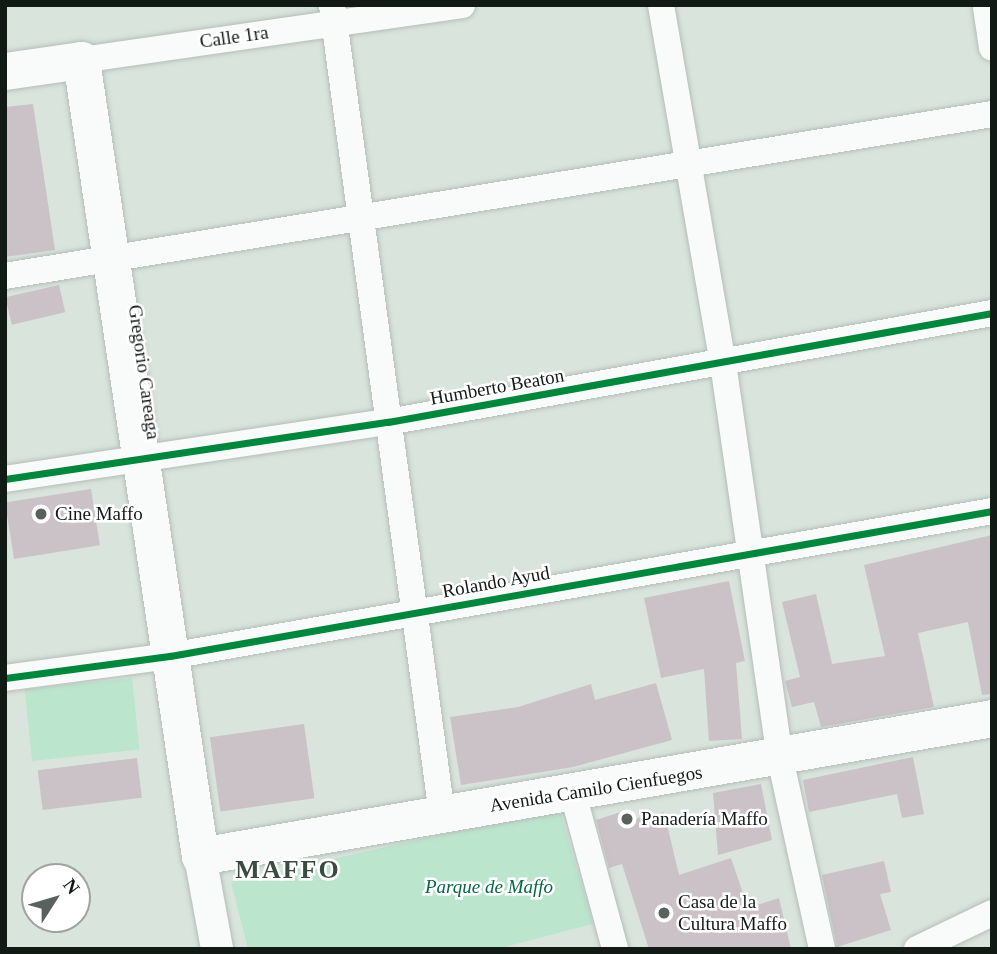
<!DOCTYPE html>
<meta charset="utf-8">
<style>
body{margin:0}
#map{position:relative;width:997px;height:954px;overflow:hidden;background:#d9e4dd;font-family:"Times New Roman",serif}
div>[style]{position:absolute}
[style*='--x']{left:calc(var(--x)*1px);top:calc(var(--y)*1px);width:calc(var(--w)*1px);rotate:calc(var(--a)*1deg)}
.green>*{inset:0;background:#bce5cd;transform-origin:0 0}
.building>*{inset:0;background:#cbc2c7;transform-origin:0 0}
.roads{filter:drop-shadow(0 0 2px #b5beb8) drop-shadow(0 0 2px #b5beb8)}
.minor>*{height:26px;margin:-13px;padding:0 13px;transform-origin:13px;border-radius:13px;background:#f9fbfa}
.tertiary>*{height:32px;margin:-16px;padding:0 16px;transform-origin:16px;border-radius:16px;background:#f9fbfa}
.secondary>*{height:37px;margin:-18.5px;padding:0 18.5px;transform-origin:18.5px;border-radius:18.5px;background:#f9fbfa}
.cycleway>*{height:7px;margin:-3.5px;padding:0 3.5px;transform-origin:3.5px;border-radius:3.5px;background:#00873e}
.dots>*{width:19px;height:19px;translate:-50% -50%;box-sizing:border-box;border:4px solid #fff;border-radius:50%}
span{translate:-50% -50%;white-space:nowrap;text-align:center;line-height:1.15;-webkit-text-stroke:5px #fff;paint-order:stroke}
.street-label{font-size:19px;color:#121a15}
.poi-label{font-size:19px;color:#121a15}
.left{translate:0 -50%;text-align:left}
.park-label{font-size:19px;color:#066841;font-style:italic}
.district-label{font-size:26px;color:#3a4b41;font-weight:700;letter-spacing:2px}
.frame{position:absolute;inset:0;border:7px solid #121a15;pointer-events:none}
.north{position:absolute;left:21px;top:863px;width:70px;height:70px;box-sizing:border-box;background:#fff;border:2px solid #a0a3a1;border-radius:50%;rotate:53deg;font-size:19px;font-weight:700;line-height:28px;text-align:center;color:#121a15}
.north::after{content:'';display:block;margin:auto;width:24px;height:32px;background:#58615b;clip-path:polygon(50% 0,100% 100%,50% 72%,0 100%)}
</style>
<div id="map">
<div class="green">
<i style="left:132px;top:678px;width:72px;height:108px;rotate:84deg"></i>
<i style="clip-path:polygon(559px 808px,593px 924px,496px 949px,248px 949px,231px 882px)"></i>
</div>
<div class="building">
<i style="clip-path:polygon(33px 104px,55px 250px,5px 257px,5px 107px)"></i>
<i style="left:59px;top:285px;width:28px;height:55px;rotate:77deg"></i>
<i style="left:91px;top:489px;width:57px;height:87px;rotate:81deg"></i>
<i style="clip-path:polygon(992px 535px,992px 694px,982px 695px,968px 622px,918px 633px,934px 707px,821px 727px,814px 702px,792px 707px,785px 681px,800px 677px,782px 602px,816px 594px,832px 664px,885px 656px,864px 565px)"></i>
<i style="clip-path:polygon(729px 581px,745px 661px,736px 663px,742px 739px,709px 741px,704px 669px,661px 678px,644px 598px)"></i>
<i style="clip-path:polygon(656px 683px,672px 740px,573px 767px,461px 785px,450px 717px,518px 707px,591px 684px,595px 700px)"></i>
<i style="left:304px;top:724px;width:75px;height:95px;rotate:82deg"></i>
<i style="clip-path:polygon(913px 757px,924px 814px,902px 818px,897px 794px,809px 812px,803px 780px)"></i>
<i style="left:137px;top:758px;width:40px;height:100px;rotate:83deg"></i>
<i style="clip-path:polygon(761px 784px,772px 840px,718px 855px,713px 793px)"></i>
<i style="clip-path:polygon(627px 810px,630px 820px,664px 812px,679px 875px,731px 858px,748px 908px,779px 898px,791px 949px,649px 949px,622px 864px,609px 868px,596px 820px)"></i>
<i style="clip-path:polygon(884px 861px,891px 892px,880px 894px,891px 930px,837px 947px,822px 875px)"></i>
</div>
<div class="roads">
<div class="minor">
<i style="--x:332;--y:5;--w:816;--a:82.26"></i>
<i style="--x:661;--y:5;--w:363;--a:80.2"></i>
<i style="--x:723;--y:363;--w:399;--a:81.8"></i>
<i style="--x:780;--y:758;--w:196;--a:77.6"></i>
<i style="--x:986;--y:7;--w:41;--a:81.7"></i>
<i style="--x:81;--y:60;--w:385;--a:-8.2"></i>
<i style="--x:5;--y:276;--w:1000;--a:-9.32"></i>
<i style="--x:5;--y:479;--w:387;--a:-8.5"></i>
<i style="--x:388;--y:422;--w:614;--a:-10.23"></i>
<i style="--x:5;--y:678;--w:166;--a:-7.6"></i>
<i style="--x:170;--y:656;--w:835;--a:-10"></i>
<i style="--x:573;--y:794;--w:161;--a:74.8"></i>
<i style="--x:917;--y:949;--w:83;--a:-25.6"></i>
</div>
<div class="tertiary">
<i style="--x:200;--y:856;--w:95;--a:79.6"></i>
</div>
<div class="secondary">
<i style="--x:5;--y:71;--w:77;--a:-8.2"></i>
<i style="--x:81;--y:60;--w:805;--a:81.5"></i>
<i style="--x:200;--y:856;--w:804;--a:-9.88"></i>
</div>
</div>
<div class="cycleway">
<i style="--x:5;--y:479;--w:387;--a:-8.5"></i>
<i style="--x:388;--y:422;--w:614;--a:-10.23"></i>
<i style="--x:5;--y:678;--w:166;--a:-7.6"></i>
<i style="--x:170;--y:656;--w:835;--a:-10"></i>
</div>
<div class="dots">
<i style="left:41px;top:514px;background:#58615b"></i>
<i style="left:627px;top:819px;background:#58615b"></i>
<i style="left:664px;top:913px;background:#58615b"></i>
</div>
<div class="street-label">
<span style="left:234px;top:37px;rotate:-8deg">Calle 1ra</span>
<span style="left:144px;top:372px;rotate:82deg">Gregorio Careaga</span>
<span style="left:497px;top:387px;rotate:-10deg">Humberto Beaton</span>
<span style="left:496px;top:582px;rotate:-10deg">Rolando Ayud</span>
<span style="left:596px;top:789px;rotate:-9deg">Avenida Camilo Cienfuegos</span>
</div>
<div class="poi-label">
<span class="left" style="left:55px;top:514px">Cine Maffo</span>
<span class="left" style="left:641px;top:819px">Panadería Maffo</span>
<span class="left" style="left:678px;top:913px">Casa de la<br>Cultura Maffo</span>
</div>
<div class="park-label">
<span style="left:489px;top:887px">Parque de Maffo</span>
</div>
<div class="district-label">
<span style="left:288px;top:870px">MAFFO</span>
</div>
<div class="frame"></div>
<div class="north">N</div>
</div>
